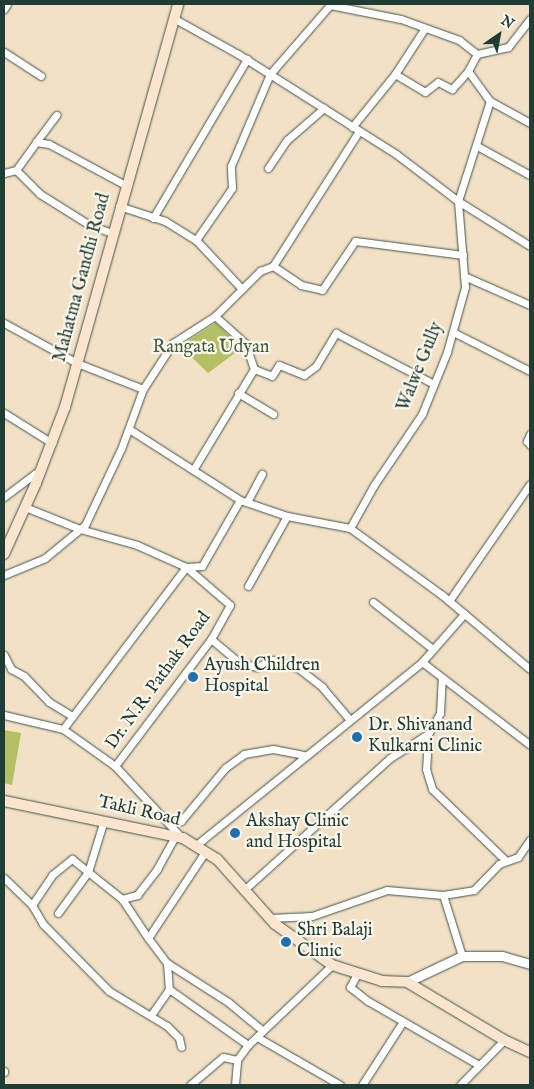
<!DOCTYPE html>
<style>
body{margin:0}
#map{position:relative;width:534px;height:1089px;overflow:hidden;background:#f3e1c6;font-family:"IM FELL English",serif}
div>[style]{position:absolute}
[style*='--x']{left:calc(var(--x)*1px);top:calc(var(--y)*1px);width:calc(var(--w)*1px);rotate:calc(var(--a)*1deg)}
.green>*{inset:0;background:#b3c164}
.stream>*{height:2.5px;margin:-1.25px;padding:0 1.25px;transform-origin:1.25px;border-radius:1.25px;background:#3eaeb8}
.roads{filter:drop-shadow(0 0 1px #3f564a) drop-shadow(0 0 1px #3f564a)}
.minor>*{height:7px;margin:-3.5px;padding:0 3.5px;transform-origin:3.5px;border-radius:3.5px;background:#fff}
.tertiary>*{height:9px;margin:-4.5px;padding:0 4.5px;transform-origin:4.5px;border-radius:4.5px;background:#fff}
.secondary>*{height:10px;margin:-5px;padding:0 5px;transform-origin:5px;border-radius:5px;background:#fce5cf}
.dots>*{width:14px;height:14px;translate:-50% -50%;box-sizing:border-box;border:2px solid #fbf7ec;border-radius:50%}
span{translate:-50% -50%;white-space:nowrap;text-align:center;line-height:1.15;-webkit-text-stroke:4.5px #fbf7ec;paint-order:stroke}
.street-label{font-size:18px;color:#1f3d34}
.park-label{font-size:18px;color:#445e40}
.poi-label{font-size:18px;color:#1f3d34}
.left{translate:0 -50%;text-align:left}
.frame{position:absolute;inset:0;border:5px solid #1f3d34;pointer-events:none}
.north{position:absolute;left:474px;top:10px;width:50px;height:50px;-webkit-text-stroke:4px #fbf7ec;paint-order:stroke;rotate:33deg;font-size:14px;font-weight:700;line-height:20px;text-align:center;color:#1f3d34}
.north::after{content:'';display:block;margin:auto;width:18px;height:22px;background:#1f3d34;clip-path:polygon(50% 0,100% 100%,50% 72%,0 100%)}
</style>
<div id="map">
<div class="green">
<i style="clip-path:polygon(216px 323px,242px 348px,208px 373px,180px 346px)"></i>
<i style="clip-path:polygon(4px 730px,21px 733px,12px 785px,4px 783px)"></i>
</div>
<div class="stream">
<i style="--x:529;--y:1085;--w:1;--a:0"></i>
</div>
<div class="roads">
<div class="minor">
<i style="--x:330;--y:5;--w:72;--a:11.2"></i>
<i style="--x:401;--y:19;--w:62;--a:19.9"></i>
<i style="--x:459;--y:40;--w:23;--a:38"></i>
<i style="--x:4;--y:9;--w:6;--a:-59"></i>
<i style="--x:175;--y:19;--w:72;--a:29.1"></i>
<i style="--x:238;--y:54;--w:187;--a:32.3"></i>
<i style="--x:396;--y:154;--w:78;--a:37.2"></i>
<i style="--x:458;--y:201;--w:85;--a:32"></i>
<i style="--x:530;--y:19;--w:36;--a:128"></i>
<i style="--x:508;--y:47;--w:32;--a:167"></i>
<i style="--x:477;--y:54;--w:19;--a:118"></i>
<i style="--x:468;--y:71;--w:37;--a:54"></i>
<i style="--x:490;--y:101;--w:46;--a:28.8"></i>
<i style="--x:4;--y:52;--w:44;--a:33"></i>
<i style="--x:395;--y:74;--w:35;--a:31"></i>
<i style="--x:425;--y:92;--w:16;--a:-38"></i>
<i style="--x:438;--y:82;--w:16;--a:27"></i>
<i style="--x:452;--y:89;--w:24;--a:-48"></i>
<i style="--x:352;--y:127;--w:68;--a:-50.9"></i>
<i style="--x:395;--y:74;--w:55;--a:-56.9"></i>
<i style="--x:36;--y:142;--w:34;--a:-53"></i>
<i style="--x:477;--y:146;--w:60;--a:28.7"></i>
<i style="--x:268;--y:168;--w:34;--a:-56"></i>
<i style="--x:287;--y:140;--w:49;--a:-40.9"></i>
<i style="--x:16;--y:170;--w:34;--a:-54"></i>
<i style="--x:36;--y:142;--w:13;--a:9"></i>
<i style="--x:49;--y:144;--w:86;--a:28.3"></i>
<i style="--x:4;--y:173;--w:12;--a:-14"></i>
<i style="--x:16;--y:170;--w:34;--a:45"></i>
<i style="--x:40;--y:194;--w:57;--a:32"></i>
<i style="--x:88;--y:224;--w:26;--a:21"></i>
<i style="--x:119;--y:206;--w:48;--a:18.1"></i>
<i style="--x:165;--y:221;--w:36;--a:32"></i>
<i style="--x:196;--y:240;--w:67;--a:46.8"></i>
<i style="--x:153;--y:218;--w:185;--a:-59.4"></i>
<i style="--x:196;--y:240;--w:63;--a:-55.3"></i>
<i style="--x:232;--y:188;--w:22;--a:-93"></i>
<i style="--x:231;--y:166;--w:100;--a:-67"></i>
<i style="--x:270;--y:74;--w:91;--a:-49"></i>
<i style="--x:273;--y:266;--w:34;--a:34"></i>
<i style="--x:301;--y:285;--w:22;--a:13"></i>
<i style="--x:322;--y:290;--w:59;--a:-56"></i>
<i style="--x:355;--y:241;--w:109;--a:7.4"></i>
<i style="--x:464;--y:276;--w:72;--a:23.7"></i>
<i style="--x:215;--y:316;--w:40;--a:42"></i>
<i style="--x:245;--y:343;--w:28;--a:71"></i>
<i style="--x:254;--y:369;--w:19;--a:21"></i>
<i style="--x:272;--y:376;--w:13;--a:-58"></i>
<i style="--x:279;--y:365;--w:27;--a:22"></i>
<i style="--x:304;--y:375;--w:15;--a:-37"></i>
<i style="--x:316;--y:366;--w:39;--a:-59"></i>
<i style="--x:336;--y:333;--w:110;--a:27.5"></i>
<i style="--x:4;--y:323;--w:83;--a:28.7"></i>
<i style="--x:77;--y:363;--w:71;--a:21.5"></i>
<i style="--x:453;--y:332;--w:86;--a:26.9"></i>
<i style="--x:238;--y:393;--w:41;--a:31"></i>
<i style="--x:4;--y:413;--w:57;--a:32"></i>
<i style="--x:129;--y:429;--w:132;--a:32.6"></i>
<i style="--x:240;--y:500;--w:50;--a:18.8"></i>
<i style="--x:287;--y:516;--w:64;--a:10.8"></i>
<i style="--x:350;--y:528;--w:114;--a:36.1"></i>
<i style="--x:442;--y:595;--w:115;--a:40.1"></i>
<i style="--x:530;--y:434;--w:8;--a:113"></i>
<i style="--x:527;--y:441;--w:5;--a:53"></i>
<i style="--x:193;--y:470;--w:118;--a:-58.9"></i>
<i style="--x:4;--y:497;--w:46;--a:-37.1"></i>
<i style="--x:247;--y:502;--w:32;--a:-62"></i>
<i style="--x:25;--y:507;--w:59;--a:21.8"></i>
<i style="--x:80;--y:529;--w:59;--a:15.7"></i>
<i style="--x:137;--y:545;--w:54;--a:24.2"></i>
<i style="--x:186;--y:567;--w:58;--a:40.8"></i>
<i style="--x:230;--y:605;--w:39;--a:119"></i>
<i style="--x:211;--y:639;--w:159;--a:127.1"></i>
<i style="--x:350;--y:528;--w:49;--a:-60.8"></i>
<i style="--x:374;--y:485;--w:86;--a:-55.9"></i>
<i style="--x:422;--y:414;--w:67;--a:-68"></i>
<i style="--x:447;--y:352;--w:67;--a:-74.5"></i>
<i style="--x:465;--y:287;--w:86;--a:-94.7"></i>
<i style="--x:458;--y:201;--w:105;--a:-72.3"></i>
<i style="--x:4;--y:575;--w:44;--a:-22.5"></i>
<i style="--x:45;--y:558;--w:52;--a:-39.5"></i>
<i style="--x:85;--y:525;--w:84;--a:-64.7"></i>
<i style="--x:121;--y:449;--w:64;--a:-69.9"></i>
<i style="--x:143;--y:389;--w:55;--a:-56.9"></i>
<i style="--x:173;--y:343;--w:50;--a:-32.7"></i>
<i style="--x:215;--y:316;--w:64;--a:-45"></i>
<i style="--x:260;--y:271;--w:14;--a:-21"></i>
<i style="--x:273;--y:266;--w:160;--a:-57.5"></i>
<i style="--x:248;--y:586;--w:80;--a:-60.9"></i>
<i style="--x:449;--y:601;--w:142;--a:-55.3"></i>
<i style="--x:373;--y:602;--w:76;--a:38.1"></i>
<i style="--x:211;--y:639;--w:35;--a:40"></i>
<i style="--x:238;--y:662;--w:20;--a:15"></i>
<i style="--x:257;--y:667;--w:17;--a:-25"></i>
<i style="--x:272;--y:660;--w:27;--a:17"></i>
<i style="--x:298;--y:668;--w:31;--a:38"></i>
<i style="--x:322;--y:687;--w:43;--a:49.7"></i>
<i style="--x:4;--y:655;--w:16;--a:63"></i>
<i style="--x:11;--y:669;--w:15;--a:28"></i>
<i style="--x:24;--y:676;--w:36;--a:46"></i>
<i style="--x:49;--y:702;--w:27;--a:31"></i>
<i style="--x:422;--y:662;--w:136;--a:37.5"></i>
<i style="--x:4;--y:715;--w:61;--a:13.3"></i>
<i style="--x:63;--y:729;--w:203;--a:-52.8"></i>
<i style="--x:186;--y:567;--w:16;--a:-4"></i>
<i style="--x:202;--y:566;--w:76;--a:-60.1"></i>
<i style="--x:63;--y:729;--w:64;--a:35.4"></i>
<i style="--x:115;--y:766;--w:98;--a:47.1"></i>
<i style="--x:428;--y:734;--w:35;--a:93"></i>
<i style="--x:426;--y:769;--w:21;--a:73"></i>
<i style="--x:432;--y:789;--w:103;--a:44.2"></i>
<i style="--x:167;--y:821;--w:14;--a:0"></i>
<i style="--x:181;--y:821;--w:69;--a:-50.3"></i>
<i style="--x:225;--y:768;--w:24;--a:-36"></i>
<i style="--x:244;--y:754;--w:29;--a:-10"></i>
<i style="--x:273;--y:749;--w:32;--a:11"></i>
<i style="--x:195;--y:846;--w:292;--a:-39"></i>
<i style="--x:422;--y:662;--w:64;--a:-48.8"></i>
<i style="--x:205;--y:852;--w:103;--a:123.5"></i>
<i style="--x:148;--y:938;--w:31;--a:53"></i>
<i style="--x:167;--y:963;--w:72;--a:32.6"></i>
<i style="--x:228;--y:1002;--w:45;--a:39.6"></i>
<i style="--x:4;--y:878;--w:39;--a:44"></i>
<i style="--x:32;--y:905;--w:22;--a:60"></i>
<i style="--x:43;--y:924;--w:94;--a:45.4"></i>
<i style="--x:109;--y:991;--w:68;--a:31.1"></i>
<i style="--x:167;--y:1026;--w:17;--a:45"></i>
<i style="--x:179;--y:1038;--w:9;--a:77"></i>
<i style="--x:244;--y:890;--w:197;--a:-42.1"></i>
<i style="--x:390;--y:758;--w:45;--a:-32.3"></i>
<i style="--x:428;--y:734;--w:24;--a:-60"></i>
<i style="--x:440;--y:713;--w:33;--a:-87"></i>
<i style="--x:443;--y:895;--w:31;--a:-9"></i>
<i style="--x:474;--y:890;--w:36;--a:-46"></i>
<i style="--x:499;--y:864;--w:20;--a:-20"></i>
<i style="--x:518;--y:857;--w:21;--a:-55"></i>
<i style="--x:122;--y:899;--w:47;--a:56.3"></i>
<i style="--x:32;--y:905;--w:36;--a:-56"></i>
<i style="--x:52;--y:875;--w:26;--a:-39"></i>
<i style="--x:72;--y:859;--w:64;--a:38.7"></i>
<i style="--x:122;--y:899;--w:16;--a:-15"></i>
<i style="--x:137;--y:895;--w:33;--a:-52"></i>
<i style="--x:157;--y:869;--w:37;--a:-61"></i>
<i style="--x:58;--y:913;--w:51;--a:-53.8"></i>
<i style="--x:88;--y:872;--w:54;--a:-72.9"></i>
<i style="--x:270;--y:918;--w:42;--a:-2.7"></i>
<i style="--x:312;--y:916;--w:79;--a:-19.1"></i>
<i style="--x:387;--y:890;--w:56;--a:5.1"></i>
<i style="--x:443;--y:895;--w:64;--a:72.7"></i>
<i style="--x:167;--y:963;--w:26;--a:86"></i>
<i style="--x:169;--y:989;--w:97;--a:35.3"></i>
<i style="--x:357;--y:974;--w:15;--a:118"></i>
<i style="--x:350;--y:987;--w:23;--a:38"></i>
<i style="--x:368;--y:1001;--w:128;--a:30"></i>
<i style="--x:151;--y:1015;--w:32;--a:-55"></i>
<i style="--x:257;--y:1037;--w:96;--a:30"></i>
<i style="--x:4;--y:1072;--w:1;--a:-90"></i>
<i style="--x:190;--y:1085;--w:43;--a:-40.3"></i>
<i style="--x:223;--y:1057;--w:14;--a:12"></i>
<i style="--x:235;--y:1085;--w:25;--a:-85"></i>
<i style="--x:237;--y:1060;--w:19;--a:-54"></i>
<i style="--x:248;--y:1045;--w:116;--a:-43.6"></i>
<i style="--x:362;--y:1085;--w:74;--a:-57.2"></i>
<i style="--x:460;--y:1085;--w:63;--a:-45.6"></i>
</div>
<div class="tertiary">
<i style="--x:407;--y:982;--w:61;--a:-25.3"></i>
<i style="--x:462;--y:956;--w:40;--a:0"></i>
<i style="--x:502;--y:956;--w:29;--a:16"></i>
</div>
<div class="secondary">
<i style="--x:4;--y:554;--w:78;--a:-65.7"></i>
<i style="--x:36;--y:483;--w:81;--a:-69.1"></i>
<i style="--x:65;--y:407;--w:419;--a:-74.3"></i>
<i style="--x:4;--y:801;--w:183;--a:11.7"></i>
<i style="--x:183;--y:838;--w:40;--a:32"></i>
<i style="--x:217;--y:859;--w:87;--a:48.3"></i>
<i style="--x:275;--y:924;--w:70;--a:35.7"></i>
<i style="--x:332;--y:965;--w:52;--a:17.7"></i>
<i style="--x:382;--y:981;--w:25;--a:2"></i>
<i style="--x:407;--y:982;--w:113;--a:30.9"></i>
<i style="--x:504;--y:1040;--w:29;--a:25"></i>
</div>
</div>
<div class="dots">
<i style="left:193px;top:677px;background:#1f6fb2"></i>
<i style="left:357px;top:737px;background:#1f6fb2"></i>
<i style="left:235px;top:833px;background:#1f6fb2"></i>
<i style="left:286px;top:942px;background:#1f6fb2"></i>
</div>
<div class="street-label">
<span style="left:83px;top:278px;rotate:-75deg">Mahatma Gandhi Road</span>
<span style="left:421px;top:367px;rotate:-68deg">Walwe Gully</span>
<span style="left:159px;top:681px;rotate:-54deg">Dr. N.R. Pathak Road</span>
<span style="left:139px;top:812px;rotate:13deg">Takli Road</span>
</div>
<div class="park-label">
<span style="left:211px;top:348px">Rangata Udyan</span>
</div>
<div class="poi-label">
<span class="left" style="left:204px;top:677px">Ayush Children<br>Hospital</span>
<span class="left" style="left:368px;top:737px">Dr. Shivanand<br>Kulkarni Clinic</span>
<span class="left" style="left:246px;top:833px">Akshay Clinic<br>and Hospital</span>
<span class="left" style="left:297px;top:942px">Shri Balaji<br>Clinic</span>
</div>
<div class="frame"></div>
<div class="north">N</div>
</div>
